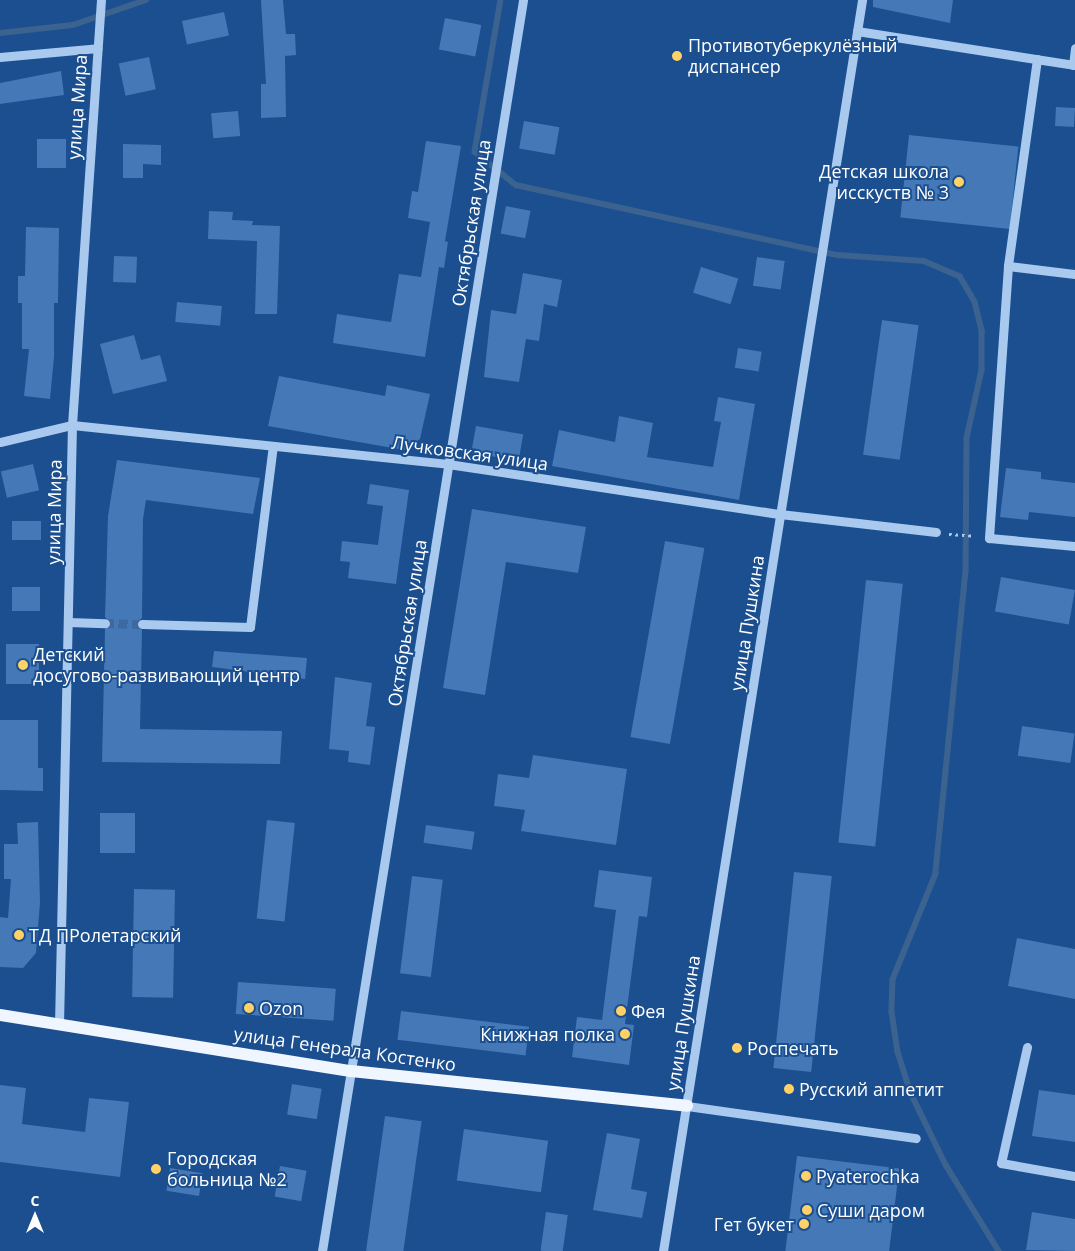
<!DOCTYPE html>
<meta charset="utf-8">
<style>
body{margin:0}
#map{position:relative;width:1075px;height:1251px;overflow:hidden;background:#1b4f8f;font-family:"Open Sans",sans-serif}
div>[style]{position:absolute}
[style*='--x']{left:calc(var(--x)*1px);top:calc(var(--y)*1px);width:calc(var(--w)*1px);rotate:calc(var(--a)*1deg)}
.stream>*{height:5.5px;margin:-2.75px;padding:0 2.75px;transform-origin:2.75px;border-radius:2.75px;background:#3c6290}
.building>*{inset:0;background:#4478b7;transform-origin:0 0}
.minor-tunnel>*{height:9px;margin-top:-4.5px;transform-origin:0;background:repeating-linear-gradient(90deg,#3d69a0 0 9px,transparent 0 13.5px)}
.path>*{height:3px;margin-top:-1.5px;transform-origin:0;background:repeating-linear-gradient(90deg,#a9c9ee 0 2.5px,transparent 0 6.5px)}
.minor>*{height:9px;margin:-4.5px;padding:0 4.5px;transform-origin:4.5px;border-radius:4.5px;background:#a9c9ee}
.major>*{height:12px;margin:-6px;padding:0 6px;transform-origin:6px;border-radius:6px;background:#f0f6ff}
.dots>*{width:14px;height:14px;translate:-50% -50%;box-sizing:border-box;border:2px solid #1b4f8f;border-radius:50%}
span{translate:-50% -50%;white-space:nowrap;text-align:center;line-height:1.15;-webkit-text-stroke:4px #1b4f8f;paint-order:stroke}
.poi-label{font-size:18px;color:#fff}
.left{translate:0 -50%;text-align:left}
.right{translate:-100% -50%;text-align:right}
.street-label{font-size:18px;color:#fff}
.north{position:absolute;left:10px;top:1191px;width:50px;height:50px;-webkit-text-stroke:4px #1b4f8f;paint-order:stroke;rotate:0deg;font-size:14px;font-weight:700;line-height:20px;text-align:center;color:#fff}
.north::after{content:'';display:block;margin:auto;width:18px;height:22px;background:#fff;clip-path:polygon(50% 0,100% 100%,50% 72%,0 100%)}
</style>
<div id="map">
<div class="stream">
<i style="--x:501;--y:0;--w:154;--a:99.7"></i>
<i style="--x:475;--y:152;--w:53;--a:38.8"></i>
<i style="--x:516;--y:185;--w:330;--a:12.3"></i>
<i style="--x:838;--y:255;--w:86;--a:4"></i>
<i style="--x:924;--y:261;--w:39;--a:23"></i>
<i style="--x:960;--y:276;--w:30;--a:60"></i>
<i style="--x:975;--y:302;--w:30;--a:76"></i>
<i style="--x:982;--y:331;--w:39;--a:90"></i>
<i style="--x:982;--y:370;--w:70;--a:102.4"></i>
<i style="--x:967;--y:438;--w:133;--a:90.4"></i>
<i style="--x:966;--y:571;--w:304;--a:95.7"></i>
<i style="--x:936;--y:874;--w:114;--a:112.1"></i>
<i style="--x:893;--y:980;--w:32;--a:92"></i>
<i style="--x:892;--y:1012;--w:40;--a:81.5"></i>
<i style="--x:898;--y:1052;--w:43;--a:72.4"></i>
<i style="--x:911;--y:1093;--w:80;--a:64.1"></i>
<i style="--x:946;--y:1165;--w:101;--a:58.4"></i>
<i style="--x:0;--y:33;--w:73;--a:-6.3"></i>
<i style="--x:73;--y:25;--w:77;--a:-18.9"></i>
</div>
<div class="building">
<i style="clip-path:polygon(261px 0,283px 0,286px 34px,295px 34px,296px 55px,285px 56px,286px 117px,261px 118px,261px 84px,266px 84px)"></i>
<i style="clip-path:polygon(873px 0,953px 0,950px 23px,873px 7px)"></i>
<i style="left:224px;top:12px;width:24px;height:43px;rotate:78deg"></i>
<i style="left:445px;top:18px;width:37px;height:32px;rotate:11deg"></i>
<i style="left:149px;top:57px;width:33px;height:31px;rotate:78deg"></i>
<i style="clip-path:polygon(61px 71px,64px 95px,0 104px,0 83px)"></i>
<i style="left:1056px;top:107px;width:19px;height:19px;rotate:3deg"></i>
<i style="left:238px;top:111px;width:25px;height:27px;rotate:85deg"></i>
<i style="left:524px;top:121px;width:36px;height:28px;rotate:10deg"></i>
<i style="left:909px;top:135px;width:110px;height:83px;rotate:6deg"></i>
<i style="left:37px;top:139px;width:29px;height:29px"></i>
<i style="clip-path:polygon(426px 141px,461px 146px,445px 241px,448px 242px,444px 268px,439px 267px,425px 357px,333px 343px,337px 314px,391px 322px,399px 274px,421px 277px,430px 222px,408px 218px,412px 191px,418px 192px)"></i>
<i style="clip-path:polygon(123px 144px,161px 145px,161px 165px,143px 164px,143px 178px,123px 178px)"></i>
<i style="left:506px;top:206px;width:25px;height:28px;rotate:11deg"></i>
<i style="clip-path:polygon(209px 211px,233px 212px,232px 220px,253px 221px,252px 225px,280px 226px,277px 314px,255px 314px,257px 241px,208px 239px)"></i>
<i style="clip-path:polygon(26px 227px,59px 228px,58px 303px,54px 303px,54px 357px,50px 399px,24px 396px,29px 349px,22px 349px,22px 303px,18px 303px,18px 276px,25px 276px)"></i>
<i style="left:114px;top:256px;width:23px;height:26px;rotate:2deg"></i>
<i style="left:757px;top:257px;width:28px;height:29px;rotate:8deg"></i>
<i style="left:701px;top:267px;width:39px;height:27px;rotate:17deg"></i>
<i style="clip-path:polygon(523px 273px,562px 280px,557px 307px,544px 304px,539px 341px,526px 339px,519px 382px,484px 377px,491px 310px,516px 314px)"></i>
<i style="left:177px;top:302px;width:45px;height:20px;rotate:5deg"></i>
<i style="left:882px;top:320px;width:37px;height:136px;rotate:8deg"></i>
<i style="clip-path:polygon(134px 335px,141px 360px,160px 355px,167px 381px,113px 394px,100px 344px)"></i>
<i style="left:738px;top:348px;width:24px;height:20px;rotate:9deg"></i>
<i style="clip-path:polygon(279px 376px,385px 396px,387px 385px,430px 394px,420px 439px,404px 450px,268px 426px)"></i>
<i style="clip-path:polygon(718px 397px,755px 404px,739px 500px,552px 466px,559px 430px,615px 442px,619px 416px,653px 423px,647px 457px,713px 467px,721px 422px,714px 421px)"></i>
<i style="left:476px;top:426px;width:48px;height:27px;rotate:10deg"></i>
<i style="clip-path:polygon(117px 460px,260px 478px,253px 514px,146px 500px,143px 519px,142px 618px,136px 623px,142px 630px,140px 729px,282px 731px,280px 764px,102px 762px,105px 629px,111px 623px,105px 617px,108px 516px)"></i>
<i style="left:33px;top:464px;width:27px;height:33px;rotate:77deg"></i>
<i style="clip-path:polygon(1006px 468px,1041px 472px,1041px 479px,1075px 483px,1075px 517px,1029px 512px,1028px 520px,1000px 517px)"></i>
<i style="clip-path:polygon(370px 484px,409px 490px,396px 584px,348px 578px,350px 562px,340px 561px,342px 541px,378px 545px,383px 506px,367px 504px)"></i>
<i style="clip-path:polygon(472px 509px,586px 527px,578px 573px,506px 562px,485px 695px,443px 688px)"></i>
<i style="left:12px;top:521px;width:29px;height:19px"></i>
<i style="left:665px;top:541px;width:40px;height:199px;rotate:10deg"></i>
<i style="left:1001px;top:577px;width:75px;height:35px;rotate:10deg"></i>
<i style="left:866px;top:580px;width:37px;height:264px;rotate:6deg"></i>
<i style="left:12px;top:587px;width:28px;height:24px"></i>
<i style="left:39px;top:644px;width:40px;height:33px;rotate:90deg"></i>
<i style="clip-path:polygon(214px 651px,307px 658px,305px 679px,212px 667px)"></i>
<i style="clip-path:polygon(335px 677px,372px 683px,366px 726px,375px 727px,370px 765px,348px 762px,349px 751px,329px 749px)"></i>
<i style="clip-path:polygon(0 720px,38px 720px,38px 768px,43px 768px,43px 791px,0 790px)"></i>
<i style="left:1022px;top:726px;width:53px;height:30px;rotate:8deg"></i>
<i style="clip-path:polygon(533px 755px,627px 769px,616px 845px,521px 831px,525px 810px,494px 806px,498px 774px,529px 778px)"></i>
<i style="left:100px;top:813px;width:35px;height:40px"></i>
<i style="left:267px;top:820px;width:28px;height:99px;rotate:6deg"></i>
<i style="clip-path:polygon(38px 822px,40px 903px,36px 953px,23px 968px,0 967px,0 917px,8px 918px,11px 879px,4px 879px,4px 844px,18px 844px,17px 823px)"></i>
<i style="left:426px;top:825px;width:49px;height:18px;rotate:8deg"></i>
<i style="clip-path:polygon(599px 870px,652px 877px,647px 917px,639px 916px,625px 1024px,634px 1025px,629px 1065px,572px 1057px,577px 1017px,602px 1020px,616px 910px,594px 907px)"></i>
<i style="left:794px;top:872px;width:38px;height:197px;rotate:6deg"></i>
<i style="left:412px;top:876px;width:31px;height:98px;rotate:7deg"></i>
<i style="left:134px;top:889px;width:41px;height:108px;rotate:1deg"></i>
<i style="clip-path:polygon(1017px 938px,1075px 949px,1075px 999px,1008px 986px)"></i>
<i style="left:238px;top:982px;width:98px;height:32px;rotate:4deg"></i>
<i style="left:401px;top:1011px;width:129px;height:29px;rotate:7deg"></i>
<i style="left:292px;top:1084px;width:30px;height:31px;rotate:9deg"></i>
<i style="clip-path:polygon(0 1085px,26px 1088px,22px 1124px,85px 1132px,89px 1098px,129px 1102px,120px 1177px,0 1162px)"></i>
<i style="clip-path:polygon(1039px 1090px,1075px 1095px,1075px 1142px,1032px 1136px)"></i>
<i style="left:385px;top:1116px;width:37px;height:136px;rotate:8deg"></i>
<i style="left:464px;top:1129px;width:85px;height:52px;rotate:8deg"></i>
<i style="clip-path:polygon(607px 1133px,640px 1139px,631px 1189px,647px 1192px,642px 1218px,593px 1210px)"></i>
<i style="left:797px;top:1156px;width:103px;height:96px;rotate:7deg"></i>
<i style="left:280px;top:1166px;width:27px;height:31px;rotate:10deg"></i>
<i style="left:170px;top:1168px;width:33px;height:23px;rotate:9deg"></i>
<i style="left:546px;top:1212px;width:22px;height:39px;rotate:8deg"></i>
<i style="clip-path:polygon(1032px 1212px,1075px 1219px,1075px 1251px,1026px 1250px)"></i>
</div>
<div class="minor-tunnel">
<i style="--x:105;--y:623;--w:37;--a:2"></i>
</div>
<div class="path">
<i style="--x:949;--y:534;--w:26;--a:4"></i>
</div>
<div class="minor">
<i style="--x:857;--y:31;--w:221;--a:8.9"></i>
<i style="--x:0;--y:57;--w:98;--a:-5.2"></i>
<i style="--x:1037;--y:59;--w:209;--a:98"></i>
<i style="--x:1008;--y:266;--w:273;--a:94"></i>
<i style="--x:989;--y:538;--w:86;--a:5.3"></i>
<i style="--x:1073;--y:65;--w:17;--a:-83"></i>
<i style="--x:1008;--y:266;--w:67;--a:6.8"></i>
<i style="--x:0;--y:442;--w:74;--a:-13.3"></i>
<i style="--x:72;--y:425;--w:378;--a:5.9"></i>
<i style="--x:448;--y:464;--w:336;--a:8.6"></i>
<i style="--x:780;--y:514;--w:157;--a:6.6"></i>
<i style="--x:68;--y:622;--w:37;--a:2"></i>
<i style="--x:142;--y:624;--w:108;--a:1.6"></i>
<i style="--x:250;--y:627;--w:182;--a:-82.8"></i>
<i style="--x:59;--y:1025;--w:600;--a:-88.76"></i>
<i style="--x:72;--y:425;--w:426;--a:-86.1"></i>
<i style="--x:1027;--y:1047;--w:119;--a:102.6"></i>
<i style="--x:1001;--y:1163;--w:75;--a:10"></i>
<i style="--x:687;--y:1106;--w:231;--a:8"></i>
<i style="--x:322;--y:1251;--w:1267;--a:-80.87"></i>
<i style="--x:663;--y:1251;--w:1267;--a:-80.96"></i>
</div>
<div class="major">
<i style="--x:0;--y:1015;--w:355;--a:9.1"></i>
<i style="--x:351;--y:1071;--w:338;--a:5.9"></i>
</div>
<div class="dots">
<i style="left:677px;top:56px;background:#ffd166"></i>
<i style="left:959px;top:182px;background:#ffd166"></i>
<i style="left:23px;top:665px;background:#ffd166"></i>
<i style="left:19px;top:935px;background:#ffd166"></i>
<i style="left:249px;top:1008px;background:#ffd166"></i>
<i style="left:621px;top:1011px;background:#ffd166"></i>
<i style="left:625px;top:1034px;background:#ffd166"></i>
<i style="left:737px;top:1048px;background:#ffd166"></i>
<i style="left:789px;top:1089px;background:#ffd166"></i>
<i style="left:156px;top:1169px;background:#ffd166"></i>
<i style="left:806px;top:1176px;background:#ffd166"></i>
<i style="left:807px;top:1210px;background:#ffd166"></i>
<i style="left:804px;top:1224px;background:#ffd166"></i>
</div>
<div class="poi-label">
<span class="left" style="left:688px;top:56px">Противотуберкулёзный<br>диспансер</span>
<span class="right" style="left:949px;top:182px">Детская школа<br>исскуств № 3</span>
<span class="left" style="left:33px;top:665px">Детский<br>досугово-развивающий центр</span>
<span class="left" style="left:29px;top:935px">ТД ПРолетарский</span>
<span class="left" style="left:259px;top:1008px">Ozon</span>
<span class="left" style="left:631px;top:1011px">Фея</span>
<span class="right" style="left:615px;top:1034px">Книжная полка</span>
<span class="left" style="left:747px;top:1048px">Роспечать</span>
<span class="left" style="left:799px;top:1089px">Русский аппетит</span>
<span class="left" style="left:167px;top:1169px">Городская<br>больница №2</span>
<span class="left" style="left:816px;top:1176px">Pyaterochka</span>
<span class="left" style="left:817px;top:1210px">Суши даром</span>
<span class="right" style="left:794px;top:1224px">Гет букет</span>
</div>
<div class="street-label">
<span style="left:77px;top:107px;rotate:-86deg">улица Мира</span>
<span style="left:471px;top:223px;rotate:-81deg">Октябрьская улица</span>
<span style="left:470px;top:453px;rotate:8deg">Лучковская улица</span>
<span style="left:54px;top:512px;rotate:-89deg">улица Мира</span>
<span style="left:407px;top:623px;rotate:-81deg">Октябрьская улица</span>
<span style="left:747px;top:623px;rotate:-81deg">улица Пушкина</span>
<span style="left:683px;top:1023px;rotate:-81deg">улица Пушкина</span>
<span style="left:345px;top:1049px;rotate:8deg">улица Генерала Костенко</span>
</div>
<div class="north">С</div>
</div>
